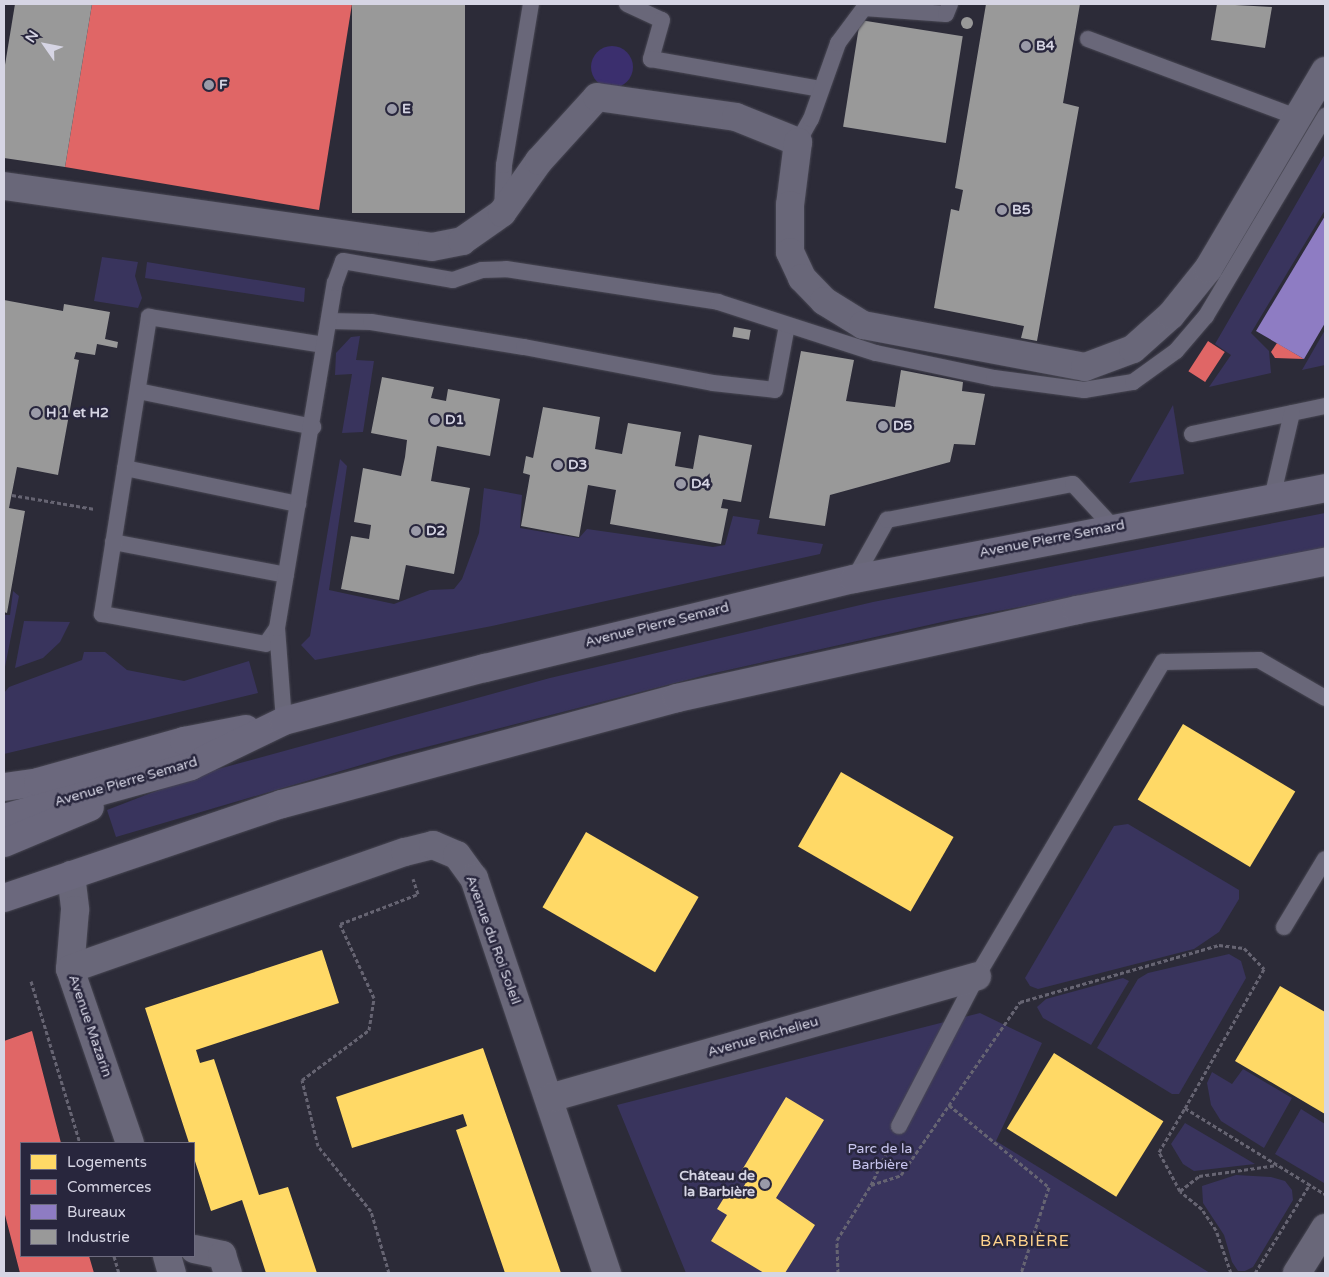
<!DOCTYPE html>
<meta charset="utf-8">
<style>
body{margin:0}
#map{position:relative;width:1329px;height:1277px;overflow:hidden;background:#2c2b38;font-family:"Varela Round",sans-serif}
div>[style]{position:absolute}
[style*='--x']{left:calc(var(--x)*1px);top:calc(var(--y)*1px);width:calc(var(--w)*1px);rotate:calc(var(--a)*1deg)}
.green>*{inset:0;background:#39345d}
.water>*{inset:0;background:#3b2f6e}
.round{border-radius:50%}
.homes>*{inset:0;background:#ffd966;transform-origin:0 0}
.shops>*{inset:0;background:#e06666;transform-origin:0 0}
.offices>*{inset:0;background:#8e7cc3}
.industry>*{inset:0;background:#999;transform-origin:0 0}
.path>*{height:3px;margin-top:-1.5px;transform-origin:0;background:repeating-linear-gradient(90deg,#666472 0 4px,transparent 0 6.5px)}
.roads{filter:drop-shadow(0 0 1px #484753) drop-shadow(0 0 1px #484753)}
.service>*{height:16px;margin:-8px;padding:0 8px;transform-origin:8px;border-radius:8px;background:#696779}
.minor>*{height:28px;margin:-14px;padding:0 14px;transform-origin:14px;border-radius:14px;background:#696779}
.primary>*{height:28px;margin:-14px;padding:0 14px;transform-origin:14px;border-radius:14px;background:#6b687d}
.dots>*{width:14px;height:14px;translate:-50% -50%;box-sizing:border-box;border:2px solid #28263d;border-radius:50%}
span{translate:-50% -50%;white-space:nowrap;text-align:center;line-height:1.15;-webkit-text-stroke:5px #28263d;paint-order:stroke}
.poi-label{font-size:14px;color:#d6d5e4;font-weight:700}
.left{translate:0 -50%;text-align:left}
.right{translate:-100% -50%;text-align:right}
.street-label{font-size:14px;color:#d6d5e4}
.park-label{font-size:14px;color:#c8c5ef}
.quarter-label{font-size:16px;color:#fed28d;letter-spacing:1px}
.frame{position:absolute;inset:0;border:5px solid #d6d5e4;pointer-events:none}
.legend{position:absolute;left:20px;top:1142px;width:175px;height:115px;box-sizing:border-box;background:#28263d;border:1px solid #6e6c80;margin:0;padding:6px 9px;list-style:none;font-size:15px;color:#d6d5e4}
.legend li{display:flex;align-items:center;gap:10px;height:25px}
.legend b{width:25px;border:1px solid #6e6c80}
.north{position:absolute;left:20px;top:20px;width:50px;height:50px;-webkit-text-stroke:4px #28263d;paint-order:stroke;rotate:303deg;font-size:14px;font-weight:700;line-height:20px;text-align:center;color:#d6d5e4}
.north::after{content:'';display:block;margin:auto;width:18px;height:22px;background:#d6d5e4;clip-path:polygon(50% 0,100% 100%,50% 72%,0 100%)}
</style>
<div id="map">
<div class="green">
<i style="clip-path:polygon(1325px 154px,1325px 210px,1251px 333px,1269px 351px,1271px 373px,1209px 387px,1231px 355px,1215px 344px)"></i>
<i style="clip-path:polygon(102px 257px,138px 262px,135px 276px,142px 298px,138px 308px,94px 301px)"></i>
<i style="clip-path:polygon(147px 262px,305px 288px,304px 302px,145px 278px)"></i>
<i style="clip-path:polygon(1325px 330px,1325px 365px,1302px 370px)"></i>
<i style="clip-path:polygon(360px 336px,356px 360px,374px 361px,363px 432px,342px 433px,352px 374px,335px 375px,336px 353px,351px 337px)"></i>
<i style="clip-path:polygon(1173px 405px,1184px 474px,1129px 483px)"></i>
<i style="clip-path:polygon(340px 459px,347px 466px,329px 590px,394px 604px,430px 590px,454px 589px,462px 579px,479px 533px,484px 488px,522px 495px,520px 528px,579px 538px,587px 529px,713px 547px,725px 545px,733px 516px,760px 520px,757px 534px,823px 544px,820px 554px,492px 626px,315px 660px,301px 645px,310px 636px)"></i>
<i style="clip-path:polygon(1325px 513px,1325px 549px,951px 620px,710px 674px,395px 755px,116px 837px,107px 810px,200px 774px,550px 678px,873px 602px)"></i>
<i style="clip-path:polygon(13px 591px,19px 596px,4px 672px,4px 615px,10px 615px)"></i>
<i style="clip-path:polygon(24px 621px,70px 622px,60px 642px,43px 658px,15px 668px)"></i>
<i style="clip-path:polygon(84px 652px,105px 652px,127px 670px,184px 681px,249px 661px,258px 693px,4px 754px,4px 693px,9px 687px,82px 660px)"></i>
<i style="clip-path:polygon(1128px 824px,1239px 890px,1239px 899px,1219px 932px,1194px 949px,1038px 989px,1030px 986px,1025px 978px,1114px 826px)"></i>
<i style="clip-path:polygon(1229px 954px,1241px 961px,1246px 978px,1179px 1094px,1172px 1094px,1097px 1048px,1138px 979px,1148px 973px)"></i>
<i style="clip-path:polygon(1123px 978px,1129px 981px,1091px 1045px,1043px 1018px,1037px 1007px,1046px 999px)"></i>
<i style="clip-path:polygon(980px 1013px,1042px 1043px,996px 1141px,1210px 1273px,686px 1273px,617px 1105px)"></i>
<i style="clip-path:polygon(1243px 1069px,1292px 1098px,1264px 1148px,1221px 1121px,1211px 1105px,1207px 1083px,1212px 1072px,1232px 1084px)"></i>
<i style="clip-path:polygon(1301px 1109px,1325px 1124px,1324px 1183px,1275px 1154px)"></i>
<i style="clip-path:polygon(1185px 1123px,1255px 1164px,1194px 1171px,1183px 1164px,1171px 1144px)"></i>
<i style="clip-path:polygon(1236px 1175px,1271px 1177px,1285px 1181px,1292px 1190px,1293px 1200px,1253px 1267px,1245px 1271px,1238px 1271px,1232px 1262px,1224px 1235px,1203px 1203px,1202px 1186px)"></i>
</div>
<div class="water">
<i class="round" style="left:591px;top:46px;width:42px;height:42px"></i>
</div>
<div class="homes">
<i style="left:1183px;top:724px;width:131px;height:88px;rotate:31deg"></i>
<i style="left:841px;top:772px;width:130px;height:86px;rotate:30deg"></i>
<i style="left:586px;top:832px;width:130px;height:87px;rotate:30deg"></i>
<i style="clip-path:polygon(322px 950px,339px 1003px,196px 1050px,200px 1063px,214px 1059px,259px 1195px,288px 1187px,317px 1273px,266px 1273px,242px 1200px,211px 1211px,194px 1158px,194px 1143px,189px 1143px,145px 1008px)"></i>
<i style="clip-path:polygon(1280px 986px,1325px 1012px,1325px 1114px,1235px 1061px)"></i>
<i style="clip-path:polygon(483px 1048px,561px 1273px,505px 1273px,456px 1130px,467px 1126px,463px 1114px,352px 1148px,336px 1097px)"></i>
<i style="left:1054px;top:1053px;width:129px;height:89px;rotate:32deg"></i>
<i style="clip-path:polygon(786px 1097px,824px 1120px,776px 1198px,815px 1225px,785px 1273px,764px 1273px,711px 1241px,727px 1215px,717px 1209px,730px 1188px,739px 1194px,747px 1181px,739px 1175px)"></i>
</div>
<div class="shops">
<i style="clip-path:polygon(92px 4px,352px 4px,319px 210px,65px 167px)"></i>
<i style="left:1208px;top:341px;width:20px;height:36px;rotate:33deg"></i>
<i style="clip-path:polygon(1277px 343px,1304px 359px,1275px 358px,1271px 352px)"></i>
<i style="clip-path:polygon(32px 1031px,61px 1143px,21px 1143px,21px 1256px,89px 1256px,94px 1273px,20px 1273px,4px 1211px,4px 1041px)"></i>
</div>
<div class="offices">
<i style="clip-path:polygon(1325px 216px,1325px 323px,1304px 359px,1256px 331px)"></i>
</div>
<div class="industry">
<i style="clip-path:polygon(15px 4px,92px 4px,65px 167px,4px 158px,4px 71px)"></i>
<i style="left:352px;top:4px;width:113px;height:209px"></i>
<i style="clip-path:polygon(986px 4px,1080px 4px,1063px 103px,1079px 107px,1037px 341px,1021px 338px,1024px 326px,934px 308px,951px 209px,959px 211px,963px 190px,955px 188px)"></i>
<i style="clip-path:polygon(1217px 4px,1272px 7px,1265px 48px,1211px 40px)"></i>
<i class="round" style="left:961px;top:17px;width:12px;height:12px"></i>
<i style="left:860px;top:20px;width:104px;height:108px;rotate:9deg"></i>
<i style="clip-path:polygon(4px 300px,63px 311px,64px 304px,110px 312px,105px 339px,118px 342px,117px 348px,97px 344px,95px 355px,76px 352px,74px 359px,79px 360px,58px 475px,17px 467px,9px 508px,25px 511px,7px 613px,4px 612px)"></i>
<i style="left:734px;top:327px;width:17px;height:10px;rotate:10deg"></i>
<i style="clip-path:polygon(801px 351px,854px 360px,846px 401px,895px 407px,901px 370px,963px 382px,962px 391px,985px 394px,975px 445px,954px 444px,950px 462px,830px 495px,825px 526px,769px 518px)"></i>
<i style="clip-path:polygon(382px 377px,434px 387px,431px 398px,446px 401px,448px 389px,500px 399px,490px 456px,437px 446px,431px 481px,470px 488px,454px 574px,406px 565px,399px 600px,341px 589px,351px 536px,369px 539px,371px 525px,354px 522px,363px 468px,401px 476px,405px 457px,407px 440px,371px 433px)"></i>
<i style="clip-path:polygon(543px 407px,600px 417px,595px 449px,622px 454px,628px 423px,681px 432px,675px 466px,693px 469px,699px 435px,752px 445px,741px 502px,723px 499px,721px 508px,728px 509px,721px 544px,610px 524px,616px 490px,588px 485px,579px 537px,521px 526px,530px 475px,523px 473px,526px 456px,533px 458px)"></i>
</div>
<div class="path">
<i style="--x:12;--y:495;--w:84;--a:9.6"></i>
<i style="--x:31;--y:981;--w:169;--a:73.2"></i>
<i style="--x:949;--y:1105;--w:129;--a:39.4"></i>
<i style="--x:1049;--y:1187;--w:90;--a:108"></i>
<i style="--x:871;--y:1185;--w:32;--a:-18"></i>
<i style="--x:901;--y:1175;--w:210;--a:-55.5"></i>
<i style="--x:1020;--y:1002;--w:207;--a:-16"></i>
<i style="--x:1219;--y:945;--w:25;--a:7"></i>
<i style="--x:1244;--y:948;--w:29;--a:46"></i>
<i style="--x:1264;--y:969;--w:160;--a:119.6"></i>
<i style="--x:1180;--y:1191;--w:24;--a:-38"></i>
<i style="--x:1199;--y:1176;--w:79;--a:-8"></i>
<i style="--x:114;--y:1256;--w:18;--a:74"></i>
<i style="--x:389;--y:1273;--w:65;--a:-106.2"></i>
<i style="--x:371;--y:1211;--w:84;--a:-129.2"></i>
<i style="--x:318;--y:1146;--w:68;--a:-103.6"></i>
<i style="--x:302;--y:1080;--w:84;--a:-36.7"></i>
<i style="--x:369;--y:1030;--w:32;--a:-81"></i>
<i style="--x:374;--y:998;--w:81;--a:-114.7"></i>
<i style="--x:340;--y:924;--w:84;--a:-21"></i>
<i style="--x:418;--y:894;--w:16;--a:-108"></i>
<i style="--x:838;--y:1273;--w:33;--a:-92"></i>
<i style="--x:837;--y:1240;--w:65;--a:-58.3"></i>
<i style="--x:871;--y:1185;--w:42;--a:-64.7"></i>
<i style="--x:1231;--y:1273;--w:46;--a:-109.2"></i>
<i style="--x:1216;--y:1230;--w:25;--a:-124"></i>
<i style="--x:1202;--y:1209;--w:28;--a:-141"></i>
<i style="--x:1180;--y:1191;--w:44;--a:-118.3"></i>
<i style="--x:1159;--y:1152;--w:51;--a:-59.4"></i>
<i style="--x:1185;--y:1108;--w:164;--a:31.6"></i>
<i style="--x:1255;--y:1273;--w:105;--a:-58.3"></i>
</div>
<div class="roads">
<div class="service">
<i style="--x:627;--y:4;--w:38;--a:25"></i>
<i style="--x:662;--y:20;--w:41;--a:105.8"></i>
<i style="--x:651;--y:59;--w:173;--a:10"></i>
<i style="--x:1088;--y:39;--w:223;--a:20.5"></i>
<i style="--x:798;--y:142;--w:26;--a:-61"></i>
<i style="--x:811;--y:119;--w:81;--a:-70.4"></i>
<i style="--x:838;--y:43;--w:44;--a:-53.4"></i>
<i style="--x:864;--y:8;--w:82;--a:4.2"></i>
<i style="--x:946;--y:14;--w:11;--a:-68"></i>
<i style="--x:502;--y:211;--w:46;--a:-87.5"></i>
<i style="--x:504;--y:165;--w:163;--a:-80.5"></i>
<i style="--x:329;--y:321;--w:42;--a:1.4"></i>
<i style="--x:371;--y:322;--w:155;--a:9.3"></i>
<i style="--x:524;--y:347;--w:192;--a:10.8"></i>
<i style="--x:713;--y:383;--w:62;--a:6.4"></i>
<i style="--x:775;--y:390;--w:66;--a:-79.5"></i>
<i style="--x:138;--y:391;--w:179;--a:11.6"></i>
<i style="--x:1192;--y:434;--w:136;--a:-11.9"></i>
<i style="--x:125;--y:468;--w:177;--a:11.8"></i>
<i style="--x:1272;--y:498;--w:87;--a:-76.8"></i>
<i style="--x:113;--y:542;--w:176;--a:10.8"></i>
<i style="--x:854;--y:579;--w:68;--a:-60.8"></i>
<i style="--x:887;--y:520;--w:189;--a:-11"></i>
<i style="--x:1073;--y:484;--w:59;--a:47.1"></i>
<i style="--x:277;--y:628;--w:19;--a:125"></i>
<i style="--x:266;--y:644;--w:167;--a:-169.6"></i>
<i style="--x:102;--y:614;--w:301;--a:-81"></i>
<i style="--x:149;--y:317;--w:177;--a:9.1"></i>
<i style="--x:284;--y:721;--w:93;--a:-94.3"></i>
<i style="--x:277;--y:628;--w:350;--a:-80.5"></i>
<i style="--x:335;--y:283;--w:23;--a:-70"></i>
<i style="--x:343;--y:261;--w:112;--a:9.8"></i>
<i style="--x:453;--y:280;--w:31;--a:-19"></i>
<i style="--x:482;--y:270;--w:24;--a:-2"></i>
<i style="--x:506;--y:269;--w:215;--a:8.8"></i>
<i style="--x:718;--y:302;--w:166;--a:17.9"></i>
<i style="--x:876;--y:353;--w:121;--a:12"></i>
<i style="--x:994;--y:378;--w:91;--a:7.6"></i>
<i style="--x:1084;--y:390;--w:50;--a:-9.3"></i>
<i style="--x:1133;--y:382;--w:53;--a:-35.8"></i>
<i style="--x:1176;--y:351;--w:46;--a:-49.4"></i>
<i style="--x:1206;--y:316;--w:233;--a:-59.2"></i>
<i style="--x:1284;--y:927;--w:79;--a:-58.9"></i>
<i style="--x:899;--y:1126;--w:169;--a:-62.5"></i>
<i style="--x:977;--y:976;--w:365;--a:-59.4"></i>
<i style="--x:1163;--y:662;--w:96;--a:-1.2"></i>
<i style="--x:1259;--y:660;--w:76;--a:29.9"></i>
</div>
<div class="minor">
<i style="--x:4;--y:186;--w:432;--a:8.1"></i>
<i style="--x:432;--y:247;--w:31;--a:-11"></i>
<i style="--x:462;--y:241;--w:49;--a:-35"></i>
<i style="--x:502;--y:213;--w:64;--a:-54.6"></i>
<i style="--x:539;--y:161;--w:86;--a:-47.8"></i>
<i style="--x:597;--y:97;--w:140;--a:8.2"></i>
<i style="--x:736;--y:117;--w:67;--a:22"></i>
<i style="--x:798;--y:142;--w:64;--a:97.2"></i>
<i style="--x:790;--y:205;--w:47;--a:90"></i>
<i style="--x:790;--y:252;--w:29;--a:65"></i>
<i style="--x:802;--y:278;--w:32;--a:46"></i>
<i style="--x:824;--y:301;--w:46;--a:31.6"></i>
<i style="--x:863;--y:325;--w:226;--a:10.7"></i>
<i style="--x:1085;--y:367;--w:51;--a:-20.6"></i>
<i style="--x:1133;--y:349;--w:51;--a:-41.8"></i>
<i style="--x:1171;--y:315;--w:59;--a:-51.2"></i>
<i style="--x:1208;--y:269;--w:230;--a:-59.4"></i>
<i style="--x:71;--y:875;--w:35;--a:83"></i>
<i style="--x:75;--y:910;--w:59;--a:94.8"></i>
<i style="--x:70;--y:969;--w:184;--a:71"></i>
<i style="--x:70;--y:969;--w:355;--a:-19.3"></i>
<i style="--x:405;--y:852;--w:29;--a:-14"></i>
<i style="--x:433;--y:845;--w:26;--a:23"></i>
<i style="--x:457;--y:855;--w:29;--a:54"></i>
<i style="--x:474;--y:878;--w:417;--a:71.4"></i>
<i style="--x:550;--y:1098;--w:444;--a:-15.9"></i>
<i style="--x:194;--y:1249;--w:29;--a:12"></i>
<i style="--x:222;--y:1255;--w:19;--a:72"></i>
<i style="--x:167;--y:1256;--w:18;--a:74"></i>
<i style="--x:1297;--y:1273;--w:53;--a:-58.1"></i>
</div>
<div class="primary">
<i style="--x:4;--y:787;--w:34;--a:-8"></i>
<i style="--x:38;--y:782;--w:152;--a:-15.7"></i>
<i style="--x:184;--y:741;--w:63;--a:-11"></i>
<i style="--x:4;--y:818;--w:194;--a:-15.5"></i>
<i style="--x:191;--y:766;--w:103;--a:-25.8"></i>
<i style="--x:284;--y:721;--w:208;--a:-14.8"></i>
<i style="--x:485;--y:668;--w:380;--a:-13.6"></i>
<i style="--x:854;--y:579;--w:480;--a:-10.9"></i>
<i style="--x:4;--y:843;--w:93;--a:-22.7"></i>
<i style="--x:4;--y:898;--w:293;--a:-18.7"></i>
<i style="--x:282;--y:804;--w:409;--a:-15"></i>
<i style="--x:677;--y:698;--w:410;--a:-12.4"></i>
<i style="--x:1077;--y:610;--w:253;--a:-11"></i>
</div>
</div>
<div class="dots">
<i style="left:1026px;top:46px;background:#9a9aa8"></i>
<i style="left:209px;top:85px;background:#9a9aa8"></i>
<i style="left:392px;top:109px;background:#9a9aa8"></i>
<i style="left:1002px;top:210px;background:#9a9aa8"></i>
<i style="left:36px;top:413px;background:#9a9aa8"></i>
<i style="left:435px;top:420px;background:#9a9aa8"></i>
<i style="left:883px;top:426px;background:#9a9aa8"></i>
<i style="left:558px;top:465px;background:#9a9aa8"></i>
<i style="left:681px;top:484px;background:#9a9aa8"></i>
<i style="left:416px;top:531px;background:#9a9aa8"></i>
<i style="left:765px;top:1184px;background:#9a9aa8"></i>
</div>
<div class="poi-label">
<span class="left" style="left:1036px;top:46px">B4</span>
<span class="left" style="left:219px;top:85px">F</span>
<span class="left" style="left:402px;top:109px">E</span>
<span class="left" style="left:1012px;top:210px">B5</span>
<span class="left" style="left:46px;top:413px">H 1 et H2</span>
<span class="left" style="left:445px;top:420px">D1</span>
<span class="left" style="left:893px;top:426px">D5</span>
<span class="left" style="left:568px;top:465px">D3</span>
<span class="left" style="left:691px;top:484px">D4</span>
<span class="left" style="left:426px;top:531px">D2</span>
<span class="right" style="left:755px;top:1184px">Château de<br>la Barbière</span>
</div>
<div class="street-label">
<span style="left:1052px;top:539px;rotate:-11deg">Avenue Pierre Semard</span>
<span style="left:657px;top:625px;rotate:-14deg">Avenue Pierre Semard</span>
<span style="left:126px;top:782px;rotate:-16deg">Avenue Pierre Semard</span>
<span style="left:493px;top:940px;rotate:70deg">Avenue du Roi Soleil</span>
<span style="left:90px;top:1026px;rotate:71deg">Avenue Mazarin</span>
<span style="left:763px;top:1037px;rotate:-16deg">Avenue Richelieu</span>
</div>
<div class="park-label">
<span style="left:880px;top:1157px">Parc de la<br>Barbière</span>
</div>
<div class="quarter-label">
<span style="left:1025px;top:1241px">BARBIÈRE</span>
</div>
<div class="frame"></div>
<ul class="legend">
<li><b style="height:14px;background:#ffd966"></b>Logements</li>
<li><b style="height:14px;background:#e06666"></b>Commerces</li>
<li><b style="height:14px;background:#8e7cc3"></b>Bureaux</li>
<li><b style="height:14px;background:#999"></b>Industrie</li>
</ul>
<div class="north">N</div>
</div>
